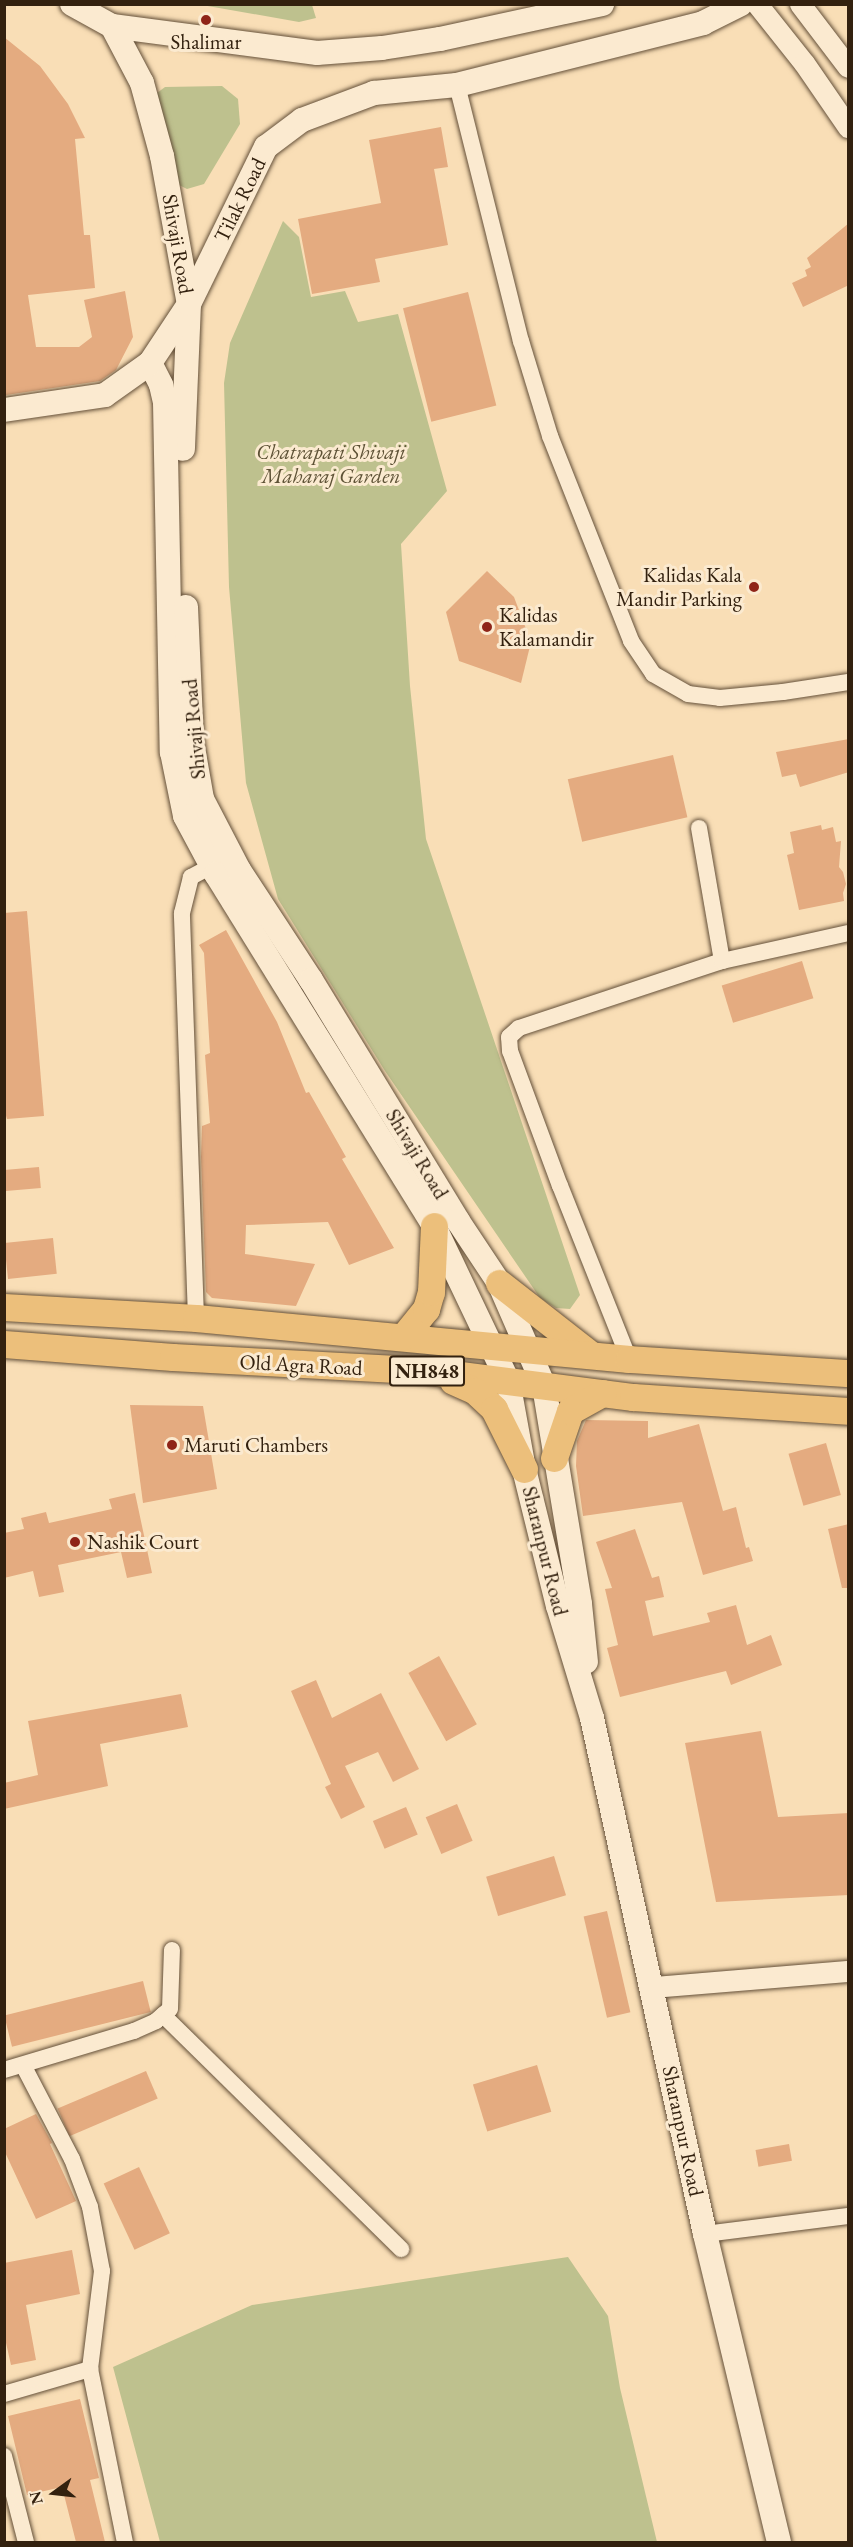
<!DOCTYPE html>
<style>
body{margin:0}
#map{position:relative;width:853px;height:2547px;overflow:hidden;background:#f9deb6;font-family:"EB Garamond",serif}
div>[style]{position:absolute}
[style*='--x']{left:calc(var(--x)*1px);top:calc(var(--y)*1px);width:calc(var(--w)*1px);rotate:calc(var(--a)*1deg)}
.green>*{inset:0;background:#bec18e}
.building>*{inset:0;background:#e4ab80;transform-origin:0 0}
.roads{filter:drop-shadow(0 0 2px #645039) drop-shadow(0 0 2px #645039)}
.minor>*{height:16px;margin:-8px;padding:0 8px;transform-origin:8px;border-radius:8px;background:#fbead0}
.tertiary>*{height:21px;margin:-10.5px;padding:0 10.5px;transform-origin:10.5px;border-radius:10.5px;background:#fbead0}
.secondary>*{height:24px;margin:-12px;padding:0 12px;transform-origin:12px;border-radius:12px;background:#fbead0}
.trunk>*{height:27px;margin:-13.5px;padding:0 13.5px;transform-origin:13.5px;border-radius:13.5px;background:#ecbf7b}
.dots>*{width:16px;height:16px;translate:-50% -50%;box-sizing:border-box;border:3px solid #fbead0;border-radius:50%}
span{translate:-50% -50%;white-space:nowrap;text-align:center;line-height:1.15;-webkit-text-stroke:6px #fbead0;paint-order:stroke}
.shield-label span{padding:2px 4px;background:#fbead0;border:2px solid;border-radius:4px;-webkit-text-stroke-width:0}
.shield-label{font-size:20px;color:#33210f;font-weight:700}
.poi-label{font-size:21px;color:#33210f}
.right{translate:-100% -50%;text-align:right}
.left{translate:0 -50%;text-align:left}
.street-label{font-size:21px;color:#33210f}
.park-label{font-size:21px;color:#5d5135;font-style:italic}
.frame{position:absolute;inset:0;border:6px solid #33210f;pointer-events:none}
.north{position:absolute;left:24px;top:2463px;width:60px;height:60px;-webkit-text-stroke:4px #fbead0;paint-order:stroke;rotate:255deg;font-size:16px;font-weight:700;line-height:24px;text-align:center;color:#33210f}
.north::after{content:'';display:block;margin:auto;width:21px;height:27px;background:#33210f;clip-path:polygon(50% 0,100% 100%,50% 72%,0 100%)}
</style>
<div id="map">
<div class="green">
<i style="clip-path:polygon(202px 5px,312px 5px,316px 18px,299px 22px)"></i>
<i style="clip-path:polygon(222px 86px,238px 99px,240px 124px,204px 184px,187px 189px,177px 184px,157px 93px,165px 87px)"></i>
<i style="clip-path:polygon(283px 221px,299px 237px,311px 297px,345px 291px,358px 322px,398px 314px,447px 491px,401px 544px,410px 686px,426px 839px,580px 1295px,570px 1309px,556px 1308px,540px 1298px,385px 1071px,278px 899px,246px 783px,229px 587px,224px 383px,230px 343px)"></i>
<i style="clip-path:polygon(568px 2257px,608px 2316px,620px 2388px,657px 2542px,160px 2542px,113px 2367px,252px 2305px)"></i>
</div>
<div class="building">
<i style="clip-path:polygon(4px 37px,40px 66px,68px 104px,85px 138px,75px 139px,84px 235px,90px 235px,95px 288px,28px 295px,36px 347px,79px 347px,92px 337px,84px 300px,125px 291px,133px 337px,116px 370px,100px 381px,6px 395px)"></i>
<i style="clip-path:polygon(441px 127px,448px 167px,434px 169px,448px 245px,375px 259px,380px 282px,312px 294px,298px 219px,381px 203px,369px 140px)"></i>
<i style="clip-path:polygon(849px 223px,849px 285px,803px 307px,792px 283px,807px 276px,805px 270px,811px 267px,807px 258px)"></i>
<i style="left:468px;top:292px;width:117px;height:67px;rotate:76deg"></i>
<i style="clip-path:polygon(487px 571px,514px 597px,531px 642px,521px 683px,459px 661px,446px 612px)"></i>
<i style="clip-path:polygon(849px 739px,849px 772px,800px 787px,796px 774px,782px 777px,776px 752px)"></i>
<i style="left:673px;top:755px;width:64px;height:108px;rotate:77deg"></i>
<i style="clip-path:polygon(821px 825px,822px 830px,833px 827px,836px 842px,841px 841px,839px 867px,843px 872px,846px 884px,843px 893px,844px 901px,799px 910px,787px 855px,794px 853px,790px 832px)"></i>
<i style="clip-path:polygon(27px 911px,44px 1116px,7px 1119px,4px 1109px,4px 913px)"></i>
<i style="clip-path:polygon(226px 930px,277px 1022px,306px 1093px,309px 1092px,346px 1157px,342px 1159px,394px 1248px,349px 1265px,328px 1222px,246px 1225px,245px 1254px,315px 1264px,296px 1306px,212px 1298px,206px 1292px,201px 1157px,202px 1126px,210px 1123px,205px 1055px,210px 1053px,204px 953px,199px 945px)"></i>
<i style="left:802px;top:961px;width:39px;height:84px;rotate:73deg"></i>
<i style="left:39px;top:1167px;width:21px;height:35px;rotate:85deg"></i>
<i style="left:53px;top:1238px;width:36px;height:49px;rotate:84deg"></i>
<i style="clip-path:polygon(130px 1405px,203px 1406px,217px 1489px,143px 1503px)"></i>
<i style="clip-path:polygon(586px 1420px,648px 1421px,648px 1438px,699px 1424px,723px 1511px,736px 1507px,746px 1548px,749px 1547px,753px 1561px,703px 1575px,682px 1502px,583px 1516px,576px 1466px,577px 1441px)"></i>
<i style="left:826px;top:1443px;width:54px;height:39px;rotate:74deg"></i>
<i style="clip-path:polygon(135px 1493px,152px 1573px,127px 1578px,121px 1552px,58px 1565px,64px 1592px,39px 1597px,33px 1571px,4px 1578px,4px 1533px,24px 1529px,21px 1518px,46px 1512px,49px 1523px,112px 1509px,109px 1499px)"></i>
<i style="clip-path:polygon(849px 1524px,849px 1588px,842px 1588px,828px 1529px)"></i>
<i style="clip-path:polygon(635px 1529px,652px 1578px,659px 1576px,664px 1597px,645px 1601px,653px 1636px,710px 1622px,707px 1613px,736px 1605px,747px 1645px,771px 1635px,782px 1665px,731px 1685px,726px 1671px,620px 1697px,607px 1648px,618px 1645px,605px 1589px,612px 1588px,596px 1542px)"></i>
<i style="left:439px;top:1656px;width:78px;height:35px;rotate:61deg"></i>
<i style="clip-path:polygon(316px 1680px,332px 1718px,381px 1693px,419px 1769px,393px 1782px,378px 1752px,345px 1766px,365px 1807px,341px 1819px,325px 1787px,331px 1784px,291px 1691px)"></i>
<i style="clip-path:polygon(181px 1694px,188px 1727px,100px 1744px,108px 1786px,4px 1809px,4px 1783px,38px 1775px,28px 1721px)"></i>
<i style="clip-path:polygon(761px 1731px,778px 1817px,849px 1813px,849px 1895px,716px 1902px,685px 1743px)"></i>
<i style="left:457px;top:1804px;width:40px;height:34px;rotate:67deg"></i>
<i style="left:406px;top:1807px;width:30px;height:36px;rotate:67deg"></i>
<i style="left:554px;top:1856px;width:41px;height:71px;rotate:73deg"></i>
<i style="left:607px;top:1911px;width:104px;height:24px;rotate:77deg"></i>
<i style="left:143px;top:1981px;width:32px;height:143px;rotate:76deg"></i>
<i style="left:537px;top:2065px;width:49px;height:67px;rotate:73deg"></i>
<i style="left:146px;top:2071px;width:30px;height:96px;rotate:67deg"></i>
<i style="clip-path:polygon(36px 2114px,52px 2143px,50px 2144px,76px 2201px,36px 2219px,4px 2150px,4px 2129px)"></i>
<i style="left:789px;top:2144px;width:17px;height:34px;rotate:80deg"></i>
<i style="left:139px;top:2167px;width:73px;height:39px;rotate:65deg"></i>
<i style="clip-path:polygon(72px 2250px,80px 2294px,26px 2305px,36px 2360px,11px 2365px,4px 2334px,4px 2263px)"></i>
<i style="clip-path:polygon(80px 2399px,99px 2478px,90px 2480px,105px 2542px,76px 2542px,62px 2487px,27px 2495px,8px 2416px)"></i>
</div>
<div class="roads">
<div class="minor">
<i style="--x:457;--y:85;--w:264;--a:76"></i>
<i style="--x:521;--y:341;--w:99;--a:73"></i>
<i style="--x:550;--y:436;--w:220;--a:68.4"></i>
<i style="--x:631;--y:641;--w:40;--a:56"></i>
<i style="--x:653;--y:674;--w:40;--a:29.7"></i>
<i style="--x:688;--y:694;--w:32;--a:7"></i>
<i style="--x:720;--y:698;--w:63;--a:-5.4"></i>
<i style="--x:783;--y:692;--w:66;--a:-8.7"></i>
<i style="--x:722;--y:961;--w:129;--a:-12.5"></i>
<i style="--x:196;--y:1318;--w:405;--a:-92"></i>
<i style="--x:182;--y:913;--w:37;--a:-76"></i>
<i style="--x:191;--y:877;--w:34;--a:-28"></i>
<i style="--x:629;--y:1359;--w:186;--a:-111.7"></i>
<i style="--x:560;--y:1186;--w:144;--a:-110.3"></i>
<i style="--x:510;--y:1051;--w:14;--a:-94"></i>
<i style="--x:509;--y:1037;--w:13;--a:-42"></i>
<i style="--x:519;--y:1028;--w:214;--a:-18.3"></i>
<i style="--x:722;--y:961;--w:135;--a:-99.8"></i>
<i style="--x:163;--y:2015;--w:334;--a:44.5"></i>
<i style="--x:23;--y:2065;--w:106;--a:62.5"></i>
<i style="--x:72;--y:2159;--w:51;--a:69.4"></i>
<i style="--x:90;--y:2207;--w:65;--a:79.4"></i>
<i style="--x:102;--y:2271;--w:99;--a:97"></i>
<i style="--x:90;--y:2369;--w:177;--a:78.6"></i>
<i style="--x:4;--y:2070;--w:136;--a:-16.7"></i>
<i style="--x:134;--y:2031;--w:24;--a:-24"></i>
<i style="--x:156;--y:2021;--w:18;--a:-41"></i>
<i style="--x:170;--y:2009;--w:59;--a:-88.1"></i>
<i style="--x:705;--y:2234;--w:144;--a:-7.2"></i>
<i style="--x:4;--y:2394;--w:90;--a:-16.2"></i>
<i style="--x:4;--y:2456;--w:89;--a:75.7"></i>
</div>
<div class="tertiary">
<i style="--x:757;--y:4;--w:75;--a:51.5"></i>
<i style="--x:804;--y:63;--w:78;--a:55.5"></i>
<i style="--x:800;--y:4;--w:79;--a:52.7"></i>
<i style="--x:653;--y:1987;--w:196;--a:-4.7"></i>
</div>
<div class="secondary">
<i style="--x:72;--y:4;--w:46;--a:28.8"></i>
<i style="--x:112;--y:26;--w:207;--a:7.5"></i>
<i style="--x:317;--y:53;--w:65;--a:-4.4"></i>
<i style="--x:382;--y:48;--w:59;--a:-8.8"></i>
<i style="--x:440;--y:39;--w:166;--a:-12.2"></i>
<i style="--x:112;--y:26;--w:64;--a:62.2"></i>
<i style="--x:142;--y:83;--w:76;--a:74.7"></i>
<i style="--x:162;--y:156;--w:150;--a:79.7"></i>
<i style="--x:189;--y:304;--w:145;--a:92.4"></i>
<i style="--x:150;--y:363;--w:25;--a:63"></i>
<i style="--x:161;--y:385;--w:17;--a:77"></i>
<i style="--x:165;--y:402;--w:350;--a:88.9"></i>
<i style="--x:172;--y:752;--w:65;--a:78.5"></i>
<i style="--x:185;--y:816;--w:66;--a:61.9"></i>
<i style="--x:216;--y:874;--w:414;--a:58.2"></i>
<i style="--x:434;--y:1226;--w:172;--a:64.5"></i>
<i style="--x:508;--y:1381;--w:89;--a:79.7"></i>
<i style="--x:524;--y:1469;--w:141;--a:76.1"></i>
<i style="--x:558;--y:1606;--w:117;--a:73.1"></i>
<i style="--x:592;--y:1718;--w:528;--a:77.65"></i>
<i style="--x:705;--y:2234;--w:317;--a:76.5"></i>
<i style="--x:4;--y:410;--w:102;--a:-8.4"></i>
<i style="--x:105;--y:395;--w:55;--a:-35.4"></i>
<i style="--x:150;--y:363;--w:71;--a:-56.5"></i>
<i style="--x:189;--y:304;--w:175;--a:-63.9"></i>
<i style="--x:266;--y:147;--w:45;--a:-36.9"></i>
<i style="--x:302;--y:120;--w:77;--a:-20.6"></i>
<i style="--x:374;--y:93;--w:83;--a:-5.5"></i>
<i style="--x:457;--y:85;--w:254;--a:-14.1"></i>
<i style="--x:703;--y:23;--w:42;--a:-26.6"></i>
<i style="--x:186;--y:607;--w:135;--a:87.5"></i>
<i style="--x:192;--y:742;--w:58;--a:80"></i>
<i style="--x:202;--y:799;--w:80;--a:62.5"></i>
<i style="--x:239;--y:870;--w:131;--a:56.8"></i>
<i style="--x:311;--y:980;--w:282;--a:58.6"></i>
<i style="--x:458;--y:1221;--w:74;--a:56.5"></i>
<i style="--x:499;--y:1283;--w:112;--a:66.4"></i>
<i style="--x:544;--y:1386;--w:221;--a:80.6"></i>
<i style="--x:580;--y:1604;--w:58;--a:84.1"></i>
</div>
<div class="trunk">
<i style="--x:499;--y:1283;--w:115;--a:38"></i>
<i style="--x:4;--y:1307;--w:192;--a:3.3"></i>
<i style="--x:196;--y:1318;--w:435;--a:5.4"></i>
<i style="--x:629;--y:1359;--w:219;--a:3.7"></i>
<i style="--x:404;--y:1336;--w:35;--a:-51"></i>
<i style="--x:426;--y:1309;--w:18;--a:-74"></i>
<i style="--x:431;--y:1292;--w:66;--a:-87.4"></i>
<i style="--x:4;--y:1344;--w:169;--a:4.4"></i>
<i style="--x:173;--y:1357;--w:256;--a:3.1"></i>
<i style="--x:429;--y:1371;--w:206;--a:7.3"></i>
<i style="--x:633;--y:1397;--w:215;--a:3.7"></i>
<i style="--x:453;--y:1381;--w:24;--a:24"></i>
<i style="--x:475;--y:1391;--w:26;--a:43"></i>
<i style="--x:494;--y:1409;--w:67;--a:63.4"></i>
<i style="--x:554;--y:1458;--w:50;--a:-71.2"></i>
<i style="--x:570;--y:1411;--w:37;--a:-29"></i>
</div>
</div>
<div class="dots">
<i style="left:206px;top:20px;background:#8f2418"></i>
<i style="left:754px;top:587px;background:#8f2418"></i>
<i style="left:487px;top:627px;background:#8f2418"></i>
<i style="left:172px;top:1445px;background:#8f2418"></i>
<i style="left:75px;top:1542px;background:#8f2418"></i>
</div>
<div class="shield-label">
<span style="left:427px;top:1371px">NH848</span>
</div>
<div class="poi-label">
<span style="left:206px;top:42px">Shalimar</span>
<span class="right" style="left:742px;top:587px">Kalidas Kala<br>Mandir Parking</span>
<span class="left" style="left:499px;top:627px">Kalidas<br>Kalamandir</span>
<span class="left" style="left:184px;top:1445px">Maruti Chambers</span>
<span class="left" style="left:87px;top:1542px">Nashik Court</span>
</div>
<div class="street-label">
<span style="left:240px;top:200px;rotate:-64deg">Tilak Road</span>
<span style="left:178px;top:244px;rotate:80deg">Shivaji Road</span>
<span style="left:194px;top:729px;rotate:-95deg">Shivaji Road</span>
<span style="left:417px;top:1154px;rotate:59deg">Shivaji Road</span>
<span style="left:301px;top:1365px;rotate:3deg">Old Agra Road</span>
<span style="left:545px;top:1551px;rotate:76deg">Sharanpur Road</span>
<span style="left:683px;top:2131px;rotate:78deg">Sharanpur Road</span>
</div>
<div class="park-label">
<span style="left:331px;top:464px">Chatrapati Shivaji<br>Maharaj Garden</span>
</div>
<div class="frame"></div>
<div class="north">N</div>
</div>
